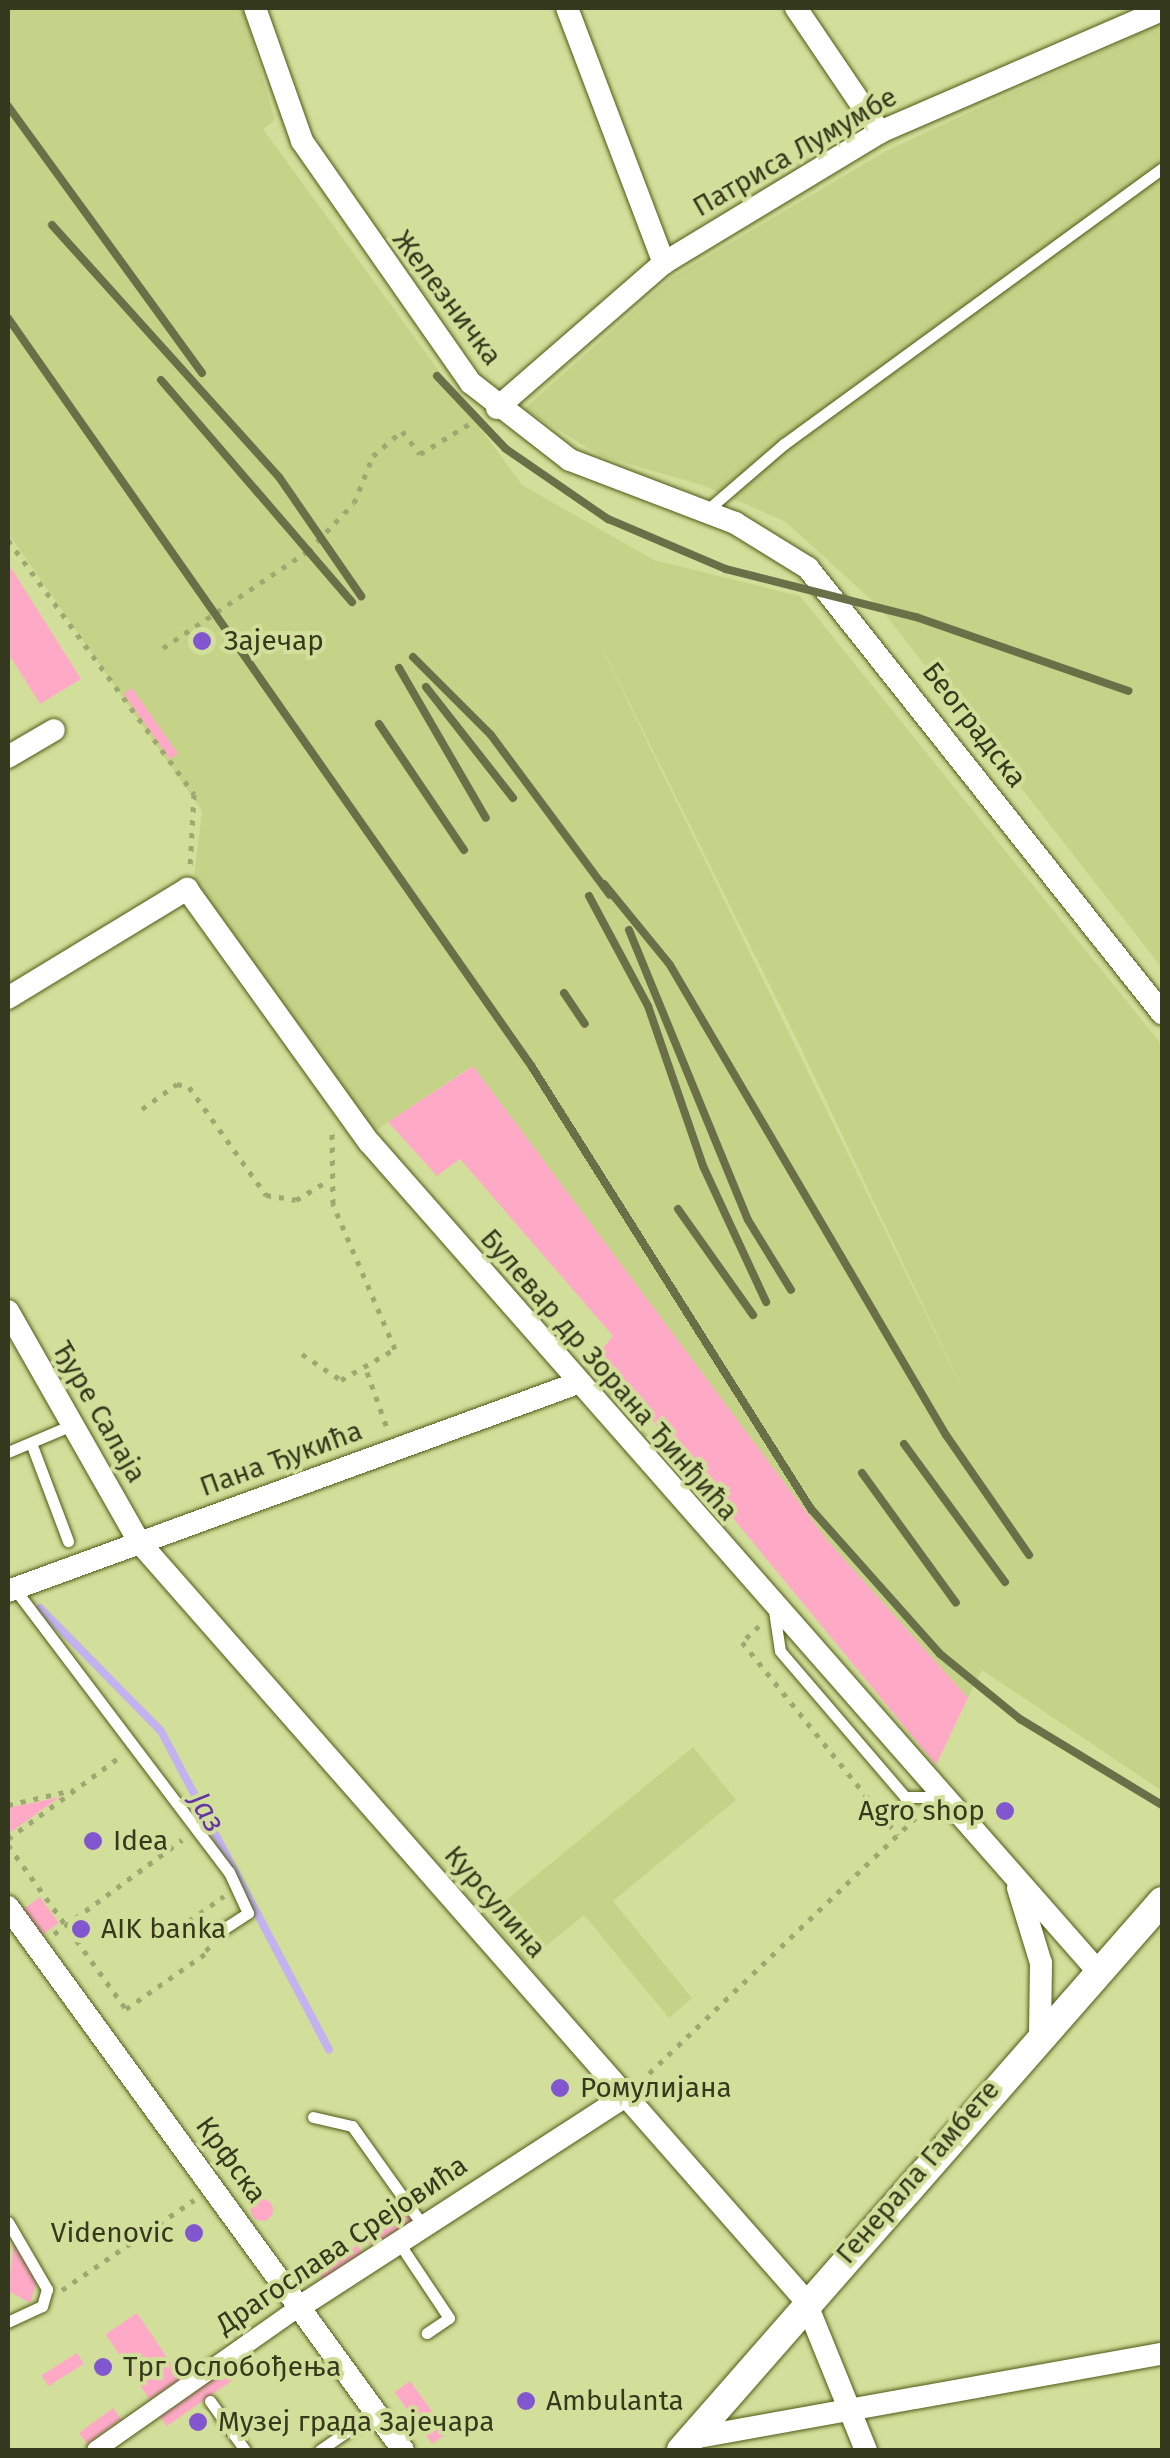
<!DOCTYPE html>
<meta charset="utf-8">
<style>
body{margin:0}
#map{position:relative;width:1170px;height:2458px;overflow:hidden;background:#d2df9a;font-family:"Fira Sans",sans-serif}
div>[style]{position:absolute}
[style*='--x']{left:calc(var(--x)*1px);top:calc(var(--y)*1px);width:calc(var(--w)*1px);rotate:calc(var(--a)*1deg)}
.built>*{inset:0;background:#c5d389}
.green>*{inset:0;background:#feaac7;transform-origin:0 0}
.round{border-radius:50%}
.stream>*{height:8px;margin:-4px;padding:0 4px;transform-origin:4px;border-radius:4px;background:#c3b2ef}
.path>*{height:5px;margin-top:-2.5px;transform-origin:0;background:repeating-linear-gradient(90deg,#9ea871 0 5px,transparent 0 13px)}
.roads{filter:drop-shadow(0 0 2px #505915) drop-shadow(0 0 2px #505915)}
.service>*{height:11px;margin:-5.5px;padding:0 5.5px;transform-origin:5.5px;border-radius:5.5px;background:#fff}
.pedestrian>*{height:18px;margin:-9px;padding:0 9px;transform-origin:9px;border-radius:9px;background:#fff}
.minor>*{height:22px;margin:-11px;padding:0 11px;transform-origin:11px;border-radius:11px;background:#fff}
.tertiary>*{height:28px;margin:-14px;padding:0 14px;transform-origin:14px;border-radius:14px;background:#fff}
.rail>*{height:8px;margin:-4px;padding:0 4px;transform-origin:4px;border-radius:4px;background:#697047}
.dots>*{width:28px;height:28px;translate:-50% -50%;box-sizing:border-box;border:5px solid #d2df9a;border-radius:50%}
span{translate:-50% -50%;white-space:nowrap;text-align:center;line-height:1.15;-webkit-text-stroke:8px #d2df9a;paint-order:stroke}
.street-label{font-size:28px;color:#35391e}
.poi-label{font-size:28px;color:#35391e}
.left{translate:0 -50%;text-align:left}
.right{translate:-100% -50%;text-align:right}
.water-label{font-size:30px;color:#6334a8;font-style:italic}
.frame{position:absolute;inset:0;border:10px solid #35391e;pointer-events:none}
</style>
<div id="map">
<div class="built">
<i style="clip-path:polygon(evenodd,8px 8px,243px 8px,275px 120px,263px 129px,522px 485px,654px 560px,800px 596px,1162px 1045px,1162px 1791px,982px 1670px,968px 1698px,827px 1540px,472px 1066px,372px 1133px,193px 885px,202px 811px,8px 533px,8px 8px,603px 650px,800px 1046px,974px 1413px,603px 651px,603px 650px)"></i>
<i style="clip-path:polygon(1162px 23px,1162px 968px,880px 608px,786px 522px,702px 485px,601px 456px,524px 409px,671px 278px,886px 151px)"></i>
<i style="clip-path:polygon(693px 1747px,736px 1800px,613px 1901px,692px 1998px,669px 2018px,584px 1915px,526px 1962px,488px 1915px)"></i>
</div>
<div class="green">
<i style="clip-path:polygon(8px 563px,81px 679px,40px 704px,8px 653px)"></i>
<i style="left:132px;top:688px;width:80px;height:10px;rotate:55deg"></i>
<i style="clip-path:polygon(473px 1066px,827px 1540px,968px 1698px,936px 1765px,598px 1354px,613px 1336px,460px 1159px,437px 1176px,388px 1122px)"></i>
<i style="clip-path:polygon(60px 1797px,8px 1834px,8px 1808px)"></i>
<i style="left:40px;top:1897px;width:32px;height:25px;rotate:54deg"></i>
<i class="round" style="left:251px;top:2199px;width:22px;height:22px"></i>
<i style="left:405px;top:2210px;width:14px;height:48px;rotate:54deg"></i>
<i style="clip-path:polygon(14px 2242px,37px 2281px,30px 2303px,8px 2291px)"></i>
<i style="left:357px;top:2245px;width:12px;height:48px;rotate:55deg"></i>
<i style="left:137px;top:2313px;width:79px;height:38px;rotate:56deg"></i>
<i style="left:77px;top:2353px;width:13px;height:42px;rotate:58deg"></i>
<i style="left:232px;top:2366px;width:12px;height:88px;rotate:55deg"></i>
<i style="left:410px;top:2381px;width:64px;height:19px;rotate:54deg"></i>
<i style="left:113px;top:2408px;width:14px;height:42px;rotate:54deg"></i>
</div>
<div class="stream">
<i style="--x:40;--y:1608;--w:173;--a:45.5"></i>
<i style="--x:161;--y:1731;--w:360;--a:62.2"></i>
</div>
<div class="path">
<i style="--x:8;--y:540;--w:315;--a:53.8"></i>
<i style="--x:194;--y:794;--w:73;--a:93.1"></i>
<i style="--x:163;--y:648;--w:174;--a:-33.8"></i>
<i style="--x:308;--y:551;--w:66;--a:-46.2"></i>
<i style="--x:354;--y:503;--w:51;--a:-68"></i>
<i style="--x:373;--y:456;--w:38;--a:-41"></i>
<i style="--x:402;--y:431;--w:29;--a:52"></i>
<i style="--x:420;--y:454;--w:66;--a:-31.3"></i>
<i style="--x:142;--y:1109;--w:43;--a:-35.5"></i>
<i style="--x:177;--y:1084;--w:12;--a:14"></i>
<i style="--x:189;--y:1087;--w:133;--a:54.5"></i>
<i style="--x:266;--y:1195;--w:30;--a:9"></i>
<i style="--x:296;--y:1200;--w:37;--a:-31"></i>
<i style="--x:302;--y:1354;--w:47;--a:33.7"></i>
<i style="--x:341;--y:1380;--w:62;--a:-29.9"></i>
<i style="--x:395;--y:1349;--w:158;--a:-113.2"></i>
<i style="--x:333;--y:1204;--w:75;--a:-90.8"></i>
<i style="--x:367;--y:1372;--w:59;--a:70.3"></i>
<i style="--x:759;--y:1626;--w:23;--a:137"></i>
<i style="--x:742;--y:1642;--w:248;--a:51.1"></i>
<i style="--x:8;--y:1805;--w:67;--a:-13"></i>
<i style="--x:8;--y:1839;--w:140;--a:-36.3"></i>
<i style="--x:8;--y:1845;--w:202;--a:54.3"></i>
<i style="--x:126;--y:2009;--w:101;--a:-34.9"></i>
<i style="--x:209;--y:1951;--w:36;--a:-124"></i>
<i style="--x:189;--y:1921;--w:43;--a:-35.5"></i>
<i style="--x:54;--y:1934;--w:159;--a:-36.3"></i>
<i style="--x:640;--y:2082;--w:389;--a:-43.8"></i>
<i style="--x:62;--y:2290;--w:160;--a:-34.3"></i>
</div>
<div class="roads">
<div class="service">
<i style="--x:706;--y:511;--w:103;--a:-40.7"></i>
<i style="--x:784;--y:444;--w:468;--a:-36.1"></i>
<i style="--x:31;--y:1443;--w:105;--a:69.3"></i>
<i style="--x:8;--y:1452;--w:69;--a:-22.9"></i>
<i style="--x:14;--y:1588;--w:356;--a:52.9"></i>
<i style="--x:229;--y:1872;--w:45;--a:65.1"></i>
<i style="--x:248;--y:1913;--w:31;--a:147"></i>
<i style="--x:774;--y:1611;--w:40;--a:81.5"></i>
<i style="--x:780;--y:1651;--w:192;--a:49.4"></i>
<i style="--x:905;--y:1797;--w:32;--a:0"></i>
<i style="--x:313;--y:2117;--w:40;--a:13"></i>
<i style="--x:352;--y:2126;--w:120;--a:54.5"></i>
<i style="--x:8;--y:2222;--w:78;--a:59.8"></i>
<i style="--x:47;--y:2289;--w:18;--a:106"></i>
<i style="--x:42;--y:2306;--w:38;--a:155"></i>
<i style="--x:399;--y:2243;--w:90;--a:56.3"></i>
<i style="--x:449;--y:2318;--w:27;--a:146"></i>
<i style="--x:210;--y:2401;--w:60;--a:54.5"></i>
<i style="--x:320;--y:2450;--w:67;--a:-34.6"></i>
</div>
<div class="pedestrian">
<i style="--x:96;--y:2450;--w:251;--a:-35.1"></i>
</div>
<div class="minor">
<i style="--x:255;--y:8;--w:141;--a:70.5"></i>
<i style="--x:302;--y:141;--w:295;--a:55.1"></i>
<i style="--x:471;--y:383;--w:125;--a:37.9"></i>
<i style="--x:570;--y:460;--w:177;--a:20.9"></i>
<i style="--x:735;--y:523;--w:86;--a:31.7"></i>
<i style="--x:808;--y:568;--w:569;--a:51.5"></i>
<i style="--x:567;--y:8;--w:273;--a:69.2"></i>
<i style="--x:796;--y:8;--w:150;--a:55.9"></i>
<i style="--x:497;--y:408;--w:221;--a:-41"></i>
<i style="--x:664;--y:263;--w:253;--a:-31.2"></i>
<i style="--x:880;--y:132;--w:307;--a:-23.4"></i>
<i style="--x:8;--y:757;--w:53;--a:-30.4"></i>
<i style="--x:8;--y:998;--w:210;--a:-31.3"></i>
<i style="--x:187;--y:889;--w:312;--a:54.3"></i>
<i style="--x:369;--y:1142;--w:1103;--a:48.68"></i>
<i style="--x:8;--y:1311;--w:267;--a:60.4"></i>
<i style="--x:140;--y:1543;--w:1008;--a:48.7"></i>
<i style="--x:805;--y:2300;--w:162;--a:67.9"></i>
<i style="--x:8;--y:1591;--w:604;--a:-20.06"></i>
<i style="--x:1018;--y:1888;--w:78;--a:73"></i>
<i style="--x:1041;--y:1963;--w:71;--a:90.8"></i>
<i style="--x:8;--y:1907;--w:671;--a:53.97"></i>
<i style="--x:301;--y:2306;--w:387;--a:-32.9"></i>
<i style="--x:693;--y:2438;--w:476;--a:-10.2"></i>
</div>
<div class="tertiary">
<i style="--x:681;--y:2450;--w:730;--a:-48.78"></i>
</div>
</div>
<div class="rail">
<i style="--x:8;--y:106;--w:330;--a:54"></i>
<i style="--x:52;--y:225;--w:339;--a:48"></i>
<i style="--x:279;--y:477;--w:145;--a:55.4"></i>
<i style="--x:8;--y:318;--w:914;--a:55.02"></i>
<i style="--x:532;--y:1067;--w:523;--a:57.74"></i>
<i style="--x:811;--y:1509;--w:194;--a:48.3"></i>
<i style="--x:940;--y:1654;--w:103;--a:39.1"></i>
<i style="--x:1020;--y:1719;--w:166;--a:31.2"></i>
<i style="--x:437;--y:376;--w:100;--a:46.6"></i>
<i style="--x:506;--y:449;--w:124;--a:34.5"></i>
<i style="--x:608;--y:519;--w:128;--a:23"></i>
<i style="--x:726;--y:569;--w:196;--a:14.2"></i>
<i style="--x:916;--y:617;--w:225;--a:19.2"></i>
<i style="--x:161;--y:380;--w:293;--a:49.3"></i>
<i style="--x:413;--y:657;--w:110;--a:45"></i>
<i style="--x:491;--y:735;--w:199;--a:53.4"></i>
<i style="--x:399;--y:668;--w:173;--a:59.9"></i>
<i style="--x:426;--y:687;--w:141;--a:51.9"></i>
<i style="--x:379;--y:724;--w:152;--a:56"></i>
<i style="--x:604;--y:884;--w:104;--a:50.8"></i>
<i style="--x:670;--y:965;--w:545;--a:59.58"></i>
<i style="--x:946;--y:1435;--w:146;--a:55.3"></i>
<i style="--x:589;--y:896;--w:125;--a:61.8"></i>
<i style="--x:648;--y:1006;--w:169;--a:71"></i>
<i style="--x:703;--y:1166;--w:150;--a:65.1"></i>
<i style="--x:629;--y:930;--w:313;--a:67.7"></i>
<i style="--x:748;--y:1220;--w:82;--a:58.4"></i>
<i style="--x:564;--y:993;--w:37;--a:56"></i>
<i style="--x:678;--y:1209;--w:130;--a:54.7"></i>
<i style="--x:904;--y:1444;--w:171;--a:53.8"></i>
<i style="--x:862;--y:1473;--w:160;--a:54.1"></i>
</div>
<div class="dots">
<i style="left:202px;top:641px;background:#8256cf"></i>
<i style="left:1005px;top:1811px;background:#8256cf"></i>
<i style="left:93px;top:1841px;background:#8256cf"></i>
<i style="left:81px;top:1929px;background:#8256cf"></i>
<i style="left:560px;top:2088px;background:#8256cf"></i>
<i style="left:194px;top:2233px;background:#8256cf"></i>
<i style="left:103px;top:2367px;background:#8256cf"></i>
<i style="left:526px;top:2401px;background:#8256cf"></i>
<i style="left:198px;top:2422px;background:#8256cf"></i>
</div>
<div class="street-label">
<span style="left:795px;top:152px;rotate:-30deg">Патриса Лумумбе</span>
<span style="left:447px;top:298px;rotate:53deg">Железничка</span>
<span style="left:974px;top:725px;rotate:52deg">Београдска</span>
<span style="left:609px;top:1375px;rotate:49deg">Булевар др Зорана Ђинђића</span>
<span style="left:99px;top:1412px;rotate:60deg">Ђуре Салаја</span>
<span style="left:281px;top:1459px;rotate:-20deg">Пана Ђукића</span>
<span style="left:495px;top:1902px;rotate:49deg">Курсулина</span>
<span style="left:231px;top:2160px;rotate:54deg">Крфска</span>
<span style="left:918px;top:2172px;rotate:-49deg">Генерала Гамбете</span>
<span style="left:342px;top:2245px;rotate:-34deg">Драгослава Срејовића</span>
</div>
<div class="poi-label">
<span class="left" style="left:224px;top:641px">Зајечар</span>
<span class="right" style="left:985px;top:1811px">Agro shop</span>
<span class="left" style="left:113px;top:1841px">Idea</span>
<span class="left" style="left:101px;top:1929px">AIK banka</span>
<span class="left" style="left:580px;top:2088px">Ромулијана</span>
<span class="right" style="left:174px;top:2233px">Videnovic</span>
<span class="left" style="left:123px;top:2367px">Трг Ослобођења</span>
<span class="left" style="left:546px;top:2401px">Ambulanta</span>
<span class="left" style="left:218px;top:2422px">Музеј града Зајечара</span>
</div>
<div class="water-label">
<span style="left:207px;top:1812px;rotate:60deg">Јаз</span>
</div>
<div class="frame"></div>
</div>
